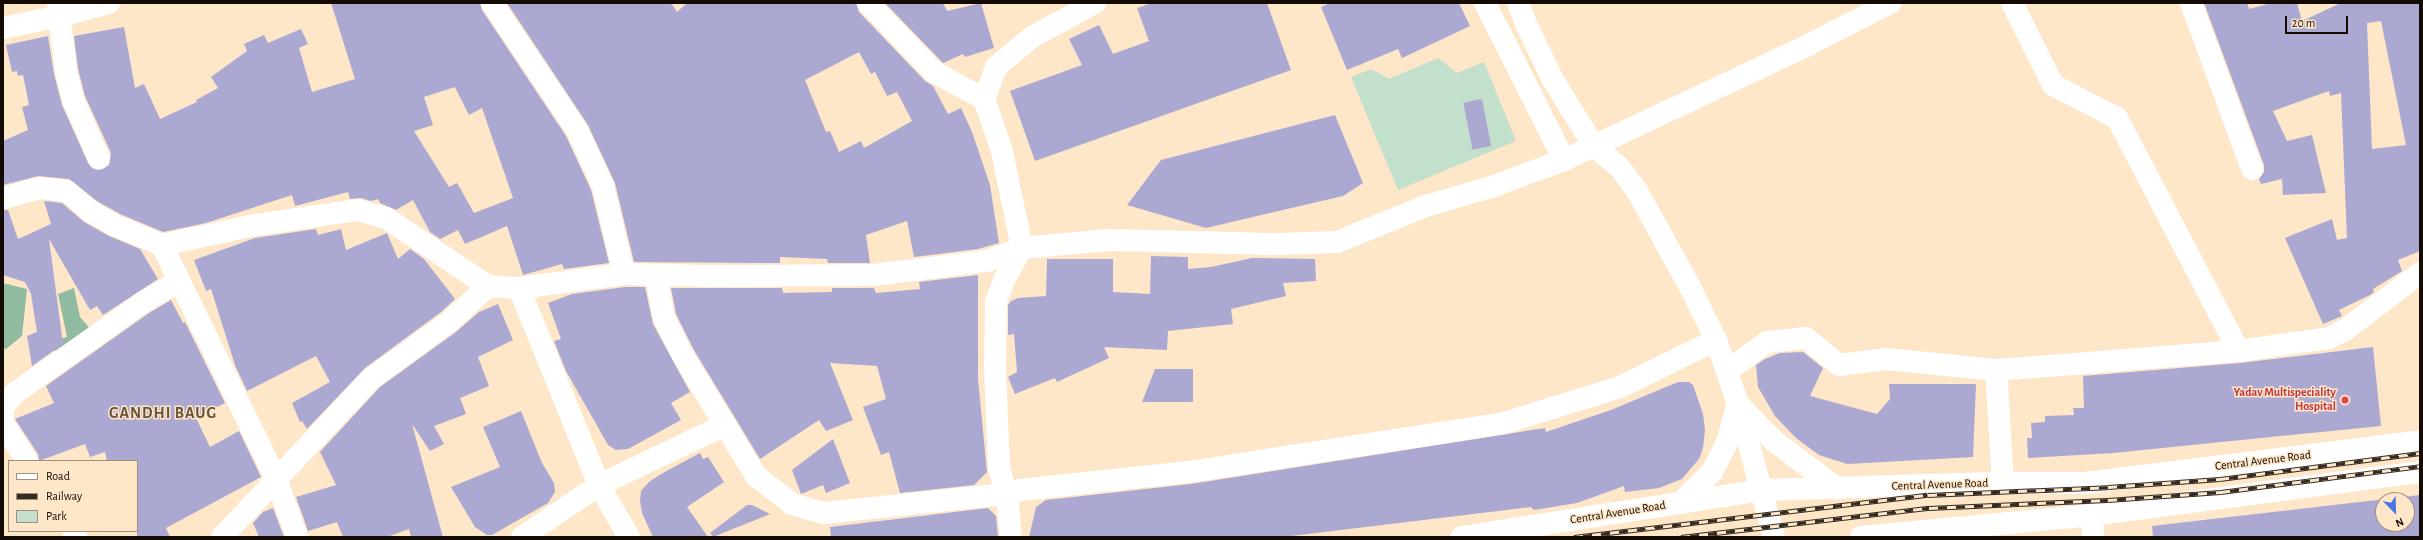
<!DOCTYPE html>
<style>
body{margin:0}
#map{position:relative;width:2423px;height:540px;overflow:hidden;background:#fee6c9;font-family:"Alegreya Sans",sans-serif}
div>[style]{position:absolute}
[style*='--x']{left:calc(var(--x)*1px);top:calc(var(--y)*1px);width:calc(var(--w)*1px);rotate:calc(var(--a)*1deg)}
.green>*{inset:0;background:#c2e0cc}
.forest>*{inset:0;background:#91bba0}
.building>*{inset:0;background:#aba9d2;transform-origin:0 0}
.minor>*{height:22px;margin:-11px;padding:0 11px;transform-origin:11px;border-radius:11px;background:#fff}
.major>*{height:22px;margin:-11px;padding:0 11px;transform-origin:11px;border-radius:11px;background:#fff}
.rail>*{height:4.5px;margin-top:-2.25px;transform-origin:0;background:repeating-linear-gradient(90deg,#fee6c9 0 9px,#342a1f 0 18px);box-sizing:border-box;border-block:1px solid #342a1f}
.dots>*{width:11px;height:11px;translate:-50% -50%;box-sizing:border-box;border:2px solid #fee6c9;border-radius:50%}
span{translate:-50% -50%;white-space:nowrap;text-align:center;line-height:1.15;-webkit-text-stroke:3px #fee6c9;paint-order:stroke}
.health-label{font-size:12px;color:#be3a42;font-weight:700}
.right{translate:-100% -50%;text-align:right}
.street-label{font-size:12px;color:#140c04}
.district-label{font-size:16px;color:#67533a;font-weight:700;letter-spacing:1px}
.frame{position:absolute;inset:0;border:4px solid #140c04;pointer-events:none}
.legend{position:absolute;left:8px;top:460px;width:130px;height:72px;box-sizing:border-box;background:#fee6c9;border:1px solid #a08f7a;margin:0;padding:5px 7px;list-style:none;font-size:12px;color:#140c04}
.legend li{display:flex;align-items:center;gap:8px;height:20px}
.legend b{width:20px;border:1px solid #a08f7a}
.north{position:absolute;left:2375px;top:492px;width:40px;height:40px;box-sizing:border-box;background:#fee6c9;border:1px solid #a08f7a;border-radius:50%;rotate:157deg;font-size:11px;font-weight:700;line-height:16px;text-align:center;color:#140c04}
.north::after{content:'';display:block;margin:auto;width:14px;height:18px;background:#4975e8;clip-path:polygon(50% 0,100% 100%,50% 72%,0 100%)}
.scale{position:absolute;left:2285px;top:16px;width:63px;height:18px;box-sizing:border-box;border:2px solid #140c04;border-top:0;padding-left:5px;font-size:12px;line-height:14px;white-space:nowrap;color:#140c04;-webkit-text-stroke:3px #fee6c9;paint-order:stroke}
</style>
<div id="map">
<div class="green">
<i style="clip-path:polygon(1438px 58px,1457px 73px,1484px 62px,1516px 141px,1398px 190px,1351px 77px,1371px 69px,1389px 79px)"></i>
</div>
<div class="forest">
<i style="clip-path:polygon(3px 283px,27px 289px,22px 336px,6px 349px,3px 348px)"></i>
<i style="clip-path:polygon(74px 288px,80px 317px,92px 331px,56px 355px,52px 341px,67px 337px,58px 294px)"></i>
</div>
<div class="building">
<i style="clip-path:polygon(evenodd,331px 3px,480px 3px,482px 10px,566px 136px,591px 190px,609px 263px,564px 269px,562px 264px,523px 275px,507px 226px,465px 244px,458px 230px,440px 239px,430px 232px,413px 200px,396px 210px,380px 203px,378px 199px,371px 201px,361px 198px,350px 199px,348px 192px,295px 206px,292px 195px,206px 223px,163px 232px,120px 214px,97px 201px,69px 179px,38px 176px,3px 185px,3px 141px,28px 130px,22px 107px,29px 105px,23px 75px,18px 76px,17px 71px,12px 72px,6px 45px,48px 36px,54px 74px,62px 105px,88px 163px,92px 168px,98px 170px,109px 165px,111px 153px,85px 96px,78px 69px,74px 36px,124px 27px,135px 88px,144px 84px,160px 119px,197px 102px,196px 100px,218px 88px,211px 77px,247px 51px,244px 44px,264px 35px,268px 43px,301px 29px,308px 44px,299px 48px,312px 92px,355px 79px,331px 3px,455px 87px,469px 115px,482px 108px,513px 198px,474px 213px,457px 183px,449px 187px,414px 131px,433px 125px,424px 97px,455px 87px)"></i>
<i style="clip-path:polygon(evenodd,507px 3px,671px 3px,677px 12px,687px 3px,856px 3px,859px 12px,925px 81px,933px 86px,948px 114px,961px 108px,972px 132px,990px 185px,999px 243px,978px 249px,914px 257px,907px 221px,866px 235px,870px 263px,828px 263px,827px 259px,780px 257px,780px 263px,634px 262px,615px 183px,588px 125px,507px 3px,859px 52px,871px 74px,875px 72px,887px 96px,897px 92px,912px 121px,864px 148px,861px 141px,839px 152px,830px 131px,826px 132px,805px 80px,859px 52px)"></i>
<i style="clip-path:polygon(885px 3px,943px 3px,947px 11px,981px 3px,994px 48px,965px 57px,963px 54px,943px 63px)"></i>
<i style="clip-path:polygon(1152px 3px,1267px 3px,1291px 70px,1035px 161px,1010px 91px,1082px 65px,1069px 39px,1099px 25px,1113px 54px,1149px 41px,1137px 8px)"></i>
<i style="clip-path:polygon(1330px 3px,1459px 3px,1470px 26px,1402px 58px,1398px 49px,1347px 70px,1321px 7px)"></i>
<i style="clip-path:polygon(evenodd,2204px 3px,2247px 3px,2249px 9px,2271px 3px,2297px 3px,2302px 21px,2341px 3px,2420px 3px,2420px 251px,2398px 260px,2402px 271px,2373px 289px,2374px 292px,2370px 295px,2339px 310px,2342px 316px,2323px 324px,2285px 238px,2332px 219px,2337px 240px,2347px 238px,2341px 93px,2330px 96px,2329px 91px,2273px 111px,2287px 141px,2312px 135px,2326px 193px,2283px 195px,2282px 179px,2261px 184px,2259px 179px,2264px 172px,2264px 165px,2204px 3px,2381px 21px,2406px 145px,2372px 149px,2367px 23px,2381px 21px)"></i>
<i style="left:1482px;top:99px;width:48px;height:19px;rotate:79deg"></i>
<i style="clip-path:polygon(1335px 115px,1363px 183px,1343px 196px,1206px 228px,1127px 205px,1161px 160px)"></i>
<i style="clip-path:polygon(44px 201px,62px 203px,84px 222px,109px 236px,140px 249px,158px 279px,103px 315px,97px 306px,90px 310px,49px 239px,63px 344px,32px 366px,27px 336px,37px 332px,31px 294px,25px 282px,3px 275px,3px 210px,8px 210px,18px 239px,51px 224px)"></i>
<i style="clip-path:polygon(316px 229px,318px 235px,341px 229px,346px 250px,387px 233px,398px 259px,410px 249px,424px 259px,455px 299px,441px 312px,365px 368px,307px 429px,302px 421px,300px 422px,292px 403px,330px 382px,316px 356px,247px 391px,235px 365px,211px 289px,206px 291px,194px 260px,255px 238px)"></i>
<i style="clip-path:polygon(1151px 256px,1188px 257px,1188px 269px,1211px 267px,1252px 258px,1315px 259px,1316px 281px,1283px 283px,1286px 296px,1231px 309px,1233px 324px,1168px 331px,1167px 350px,1104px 347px,1109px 358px,1057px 382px,1055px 378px,1015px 394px,1008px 377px,1017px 372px,1014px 334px,1008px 335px,1008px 305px,1011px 301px,1018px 298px,1046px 296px,1047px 259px,1113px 259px,1113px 292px,1150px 294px)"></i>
<i style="clip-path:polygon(978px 275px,978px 379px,987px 472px,974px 485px,900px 493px,889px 452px,881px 455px,863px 407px,886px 399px,877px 366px,830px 363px,853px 420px,826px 431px,819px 420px,760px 459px,694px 350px,676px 314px,671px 288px,782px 288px,783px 293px,832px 292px,832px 288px,874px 288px,876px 293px,920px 289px,919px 282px)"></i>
<i style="clip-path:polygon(625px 287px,645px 287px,653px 324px,690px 392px,671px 403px,681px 420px,628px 449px,616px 450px,608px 445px,566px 371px,554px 341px,561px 339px,548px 303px,572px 294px)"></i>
<i style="clip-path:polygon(171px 300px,183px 323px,185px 322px,225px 403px,196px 418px,210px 447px,239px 431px,261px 477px,166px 528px,170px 537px,137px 537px,137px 461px,107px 461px,105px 452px,90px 457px,85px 444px,39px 461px,38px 454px,15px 419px,54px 403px,46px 386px,149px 313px)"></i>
<i style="clip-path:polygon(498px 304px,513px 340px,478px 357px,489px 386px,460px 398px,466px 414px,434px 426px,444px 444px,430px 451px,412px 424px,443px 537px,411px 537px,409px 529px,387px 537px,343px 537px,337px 522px,308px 531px,296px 497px,336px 485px,320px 452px,380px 387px,456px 332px,479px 312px)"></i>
<i style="clip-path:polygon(2373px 347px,2381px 426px,2113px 453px,2028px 458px,2027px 438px,2032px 438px,2031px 423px,2045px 422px,2045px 416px,2074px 415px,2073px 408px,2084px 408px,2083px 376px,2240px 363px)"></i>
<i style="clip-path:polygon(1803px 352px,1823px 368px,1810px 396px,1877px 414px,1890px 399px,1889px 384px,1976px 384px,1973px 457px,1847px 464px,1819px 455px,1796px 438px,1775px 416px,1758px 387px,1756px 365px,1765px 359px,1780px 353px)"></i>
<i style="clip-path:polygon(1155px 369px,1193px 369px,1193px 402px,1142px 402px)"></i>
<i style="clip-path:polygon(1678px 382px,1689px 382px,1693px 385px,1703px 414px,1705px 430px,1703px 448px,1699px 459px,1682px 479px,1659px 488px,1625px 492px,1624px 486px,1577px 503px,1534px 510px,1531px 507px,1283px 537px,1029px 537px,1036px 507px,1046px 500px,1191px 484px,1545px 428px,1546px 432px,1611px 410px)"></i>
<i style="clip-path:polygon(521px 411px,542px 463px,554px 483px,555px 492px,548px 503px,492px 535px,487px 535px,475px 527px,451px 487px,500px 467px,483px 427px)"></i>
<i style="clip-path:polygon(833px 439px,850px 483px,826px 493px,823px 485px,801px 494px,792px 470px)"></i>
<i style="clip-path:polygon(700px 453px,703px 459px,708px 457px,724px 482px,687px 507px,708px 537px,653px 537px,642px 513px,640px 501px,641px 491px,649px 482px,661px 474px)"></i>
<i style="clip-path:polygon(evenodd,2420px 495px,2420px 537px,2153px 537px,2152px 526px,2420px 495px,2383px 500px,2407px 500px,2407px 524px,2383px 524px,2383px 500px)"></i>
<i style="clip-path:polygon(747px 505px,752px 505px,770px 514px,713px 537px,710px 533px)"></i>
<i style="clip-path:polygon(273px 508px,284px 537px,259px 537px,253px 523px,263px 512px)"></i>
<i style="clip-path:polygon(988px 508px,996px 516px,998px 537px,831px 537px,830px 527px)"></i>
</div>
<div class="minor">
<i style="--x:58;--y:3;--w:68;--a:83.3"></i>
<i style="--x:66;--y:71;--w:30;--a:76"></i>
<i style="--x:73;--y:100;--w:64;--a:65.9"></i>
<i style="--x:492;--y:3;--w:153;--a:56.2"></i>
<i style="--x:577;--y:130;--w:62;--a:65.1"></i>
<i style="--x:603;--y:186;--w:90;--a:76.6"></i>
<i style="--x:868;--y:3;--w:95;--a:46.3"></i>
<i style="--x:934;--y:72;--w:57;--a:28.4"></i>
<i style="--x:1485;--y:3;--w:176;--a:63.3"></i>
<i style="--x:1518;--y:3;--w:22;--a:69"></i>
<i style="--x:1526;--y:24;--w:62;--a:64.3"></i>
<i style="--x:1553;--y:80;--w:78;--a:58.2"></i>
<i style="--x:1594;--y:146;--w:33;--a:40"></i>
<i style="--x:1619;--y:167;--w:30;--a:53"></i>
<i style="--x:1637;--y:191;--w:110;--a:61.1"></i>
<i style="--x:1690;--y:287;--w:59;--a:63.9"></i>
<i style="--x:2012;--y:3;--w:92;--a:63.4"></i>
<i style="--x:2053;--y:85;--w:72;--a:27.3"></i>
<i style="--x:2117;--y:118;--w:263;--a:62.4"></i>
<i style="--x:2191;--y:3;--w:177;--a:69.8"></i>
<i style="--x:3;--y:28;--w:59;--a:-11.7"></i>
<i style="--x:61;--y:16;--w:50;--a:-15.2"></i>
<i style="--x:3;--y:198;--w:39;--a:-15"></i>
<i style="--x:41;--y:188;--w:26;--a:7"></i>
<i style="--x:67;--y:191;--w:30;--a:41"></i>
<i style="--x:90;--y:211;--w:28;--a:30"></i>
<i style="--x:114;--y:225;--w:52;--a:22.6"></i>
<i style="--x:656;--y:276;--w:43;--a:79.2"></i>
<i style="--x:664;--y:318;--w:42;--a:63.4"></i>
<i style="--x:683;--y:356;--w:81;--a:58.7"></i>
<i style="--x:519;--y:288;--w:213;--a:67.9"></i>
<i style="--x:599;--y:485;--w:60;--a:60"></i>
<i style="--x:1727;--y:371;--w:49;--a:-35.9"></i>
<i style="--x:1767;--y:342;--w:39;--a:-6"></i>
<i style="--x:1806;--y:338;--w:43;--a:39.3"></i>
<i style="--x:1839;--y:365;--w:47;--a:-7.3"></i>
<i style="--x:1886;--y:359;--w:111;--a:5.7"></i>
<i style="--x:3;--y:414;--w:8;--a:-83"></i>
<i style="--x:4;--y:406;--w:17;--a:-50"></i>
<i style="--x:15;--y:393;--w:156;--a:-35.3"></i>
<i style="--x:142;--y:303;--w:43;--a:-30.7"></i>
<i style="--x:3;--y:423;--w:45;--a:57.7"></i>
<i style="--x:2003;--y:483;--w:113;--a:-93.5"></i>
<i style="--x:1996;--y:370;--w:244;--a:-4.5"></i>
<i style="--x:2239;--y:351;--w:91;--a:-8.2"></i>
<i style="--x:2329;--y:338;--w:18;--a:-27"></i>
<i style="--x:2345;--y:330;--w:94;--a:-37.2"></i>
<i style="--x:1007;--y:497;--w:31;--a:-105"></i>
<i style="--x:999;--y:467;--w:98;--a:-92.3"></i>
<i style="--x:995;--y:369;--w:67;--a:-89.1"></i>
<i style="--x:996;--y:302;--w:23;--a:-70"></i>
<i style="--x:1004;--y:280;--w:37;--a:-61"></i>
<i style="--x:1022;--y:248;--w:99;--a:-101.7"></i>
<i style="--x:1002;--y:151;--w:55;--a:-109.1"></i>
<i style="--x:984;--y:99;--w:34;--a:-69"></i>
<i style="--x:996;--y:67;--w:47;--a:-39.8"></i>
<i style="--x:1032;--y:37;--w:72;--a:-28.4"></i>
<i style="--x:2092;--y:515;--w:22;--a:87"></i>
<i style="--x:73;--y:531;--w:7;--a:63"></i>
<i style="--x:222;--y:537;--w:219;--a:-46.7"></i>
<i style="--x:372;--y:378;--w:95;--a:-36"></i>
<i style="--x:449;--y:322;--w:53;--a:-42.7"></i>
<i style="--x:488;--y:286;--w:31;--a:4"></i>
<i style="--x:519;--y:288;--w:106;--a:-7.6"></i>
<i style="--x:624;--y:274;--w:89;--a:1.3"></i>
<i style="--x:713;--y:276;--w:161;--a:-0.4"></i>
<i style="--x:874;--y:275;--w:114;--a:-7.1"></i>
<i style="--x:987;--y:261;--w:37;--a:-20"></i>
<i style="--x:1022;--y:248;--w:87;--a:-5.3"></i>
<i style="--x:1109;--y:240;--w:168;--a:1.4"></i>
<i style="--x:1277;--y:244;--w:60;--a:-1.9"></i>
<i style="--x:1337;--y:242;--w:96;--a:-22"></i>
<i style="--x:1426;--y:206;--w:71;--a:-16.4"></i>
<i style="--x:1494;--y:186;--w:75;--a:-20.4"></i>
<i style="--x:1564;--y:160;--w:272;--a:-25.2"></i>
<i style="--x:1810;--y:44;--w:90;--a:-27.1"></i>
<i style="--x:297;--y:537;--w:62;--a:-109.9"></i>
<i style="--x:276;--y:479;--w:260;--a:-116"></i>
<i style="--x:162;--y:245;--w:95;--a:-12.1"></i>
<i style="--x:255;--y:225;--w:104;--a:-8.3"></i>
<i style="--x:358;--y:210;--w:29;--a:16"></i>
<i style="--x:386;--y:218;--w:123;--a:33.7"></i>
<i style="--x:522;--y:537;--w:93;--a:-34"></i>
<i style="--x:599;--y:485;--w:140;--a:-25.5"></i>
<i style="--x:725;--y:425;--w:60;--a:58.7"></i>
<i style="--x:756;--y:476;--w:46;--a:37.9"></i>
<i style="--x:792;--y:504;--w:33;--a:16"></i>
<i style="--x:824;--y:513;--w:183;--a:-6"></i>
<i style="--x:1011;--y:537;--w:40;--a:-95.7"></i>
<i style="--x:1007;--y:497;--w:15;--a:-28"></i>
<i style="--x:1020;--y:490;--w:170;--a:-6.1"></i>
<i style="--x:1189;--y:472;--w:319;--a:-8.8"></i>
<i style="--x:1504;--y:423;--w:121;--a:-17.2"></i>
<i style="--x:1620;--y:387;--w:107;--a:-26.1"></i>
<i style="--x:1716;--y:340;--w:68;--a:71"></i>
<i style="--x:1738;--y:404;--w:138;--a:74.9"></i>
</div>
<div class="major">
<i style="--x:1680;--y:503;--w:45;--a:-44.1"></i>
<i style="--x:1712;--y:472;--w:30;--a:-63"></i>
<i style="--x:1726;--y:445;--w:43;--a:-73.7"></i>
<i style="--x:1738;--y:404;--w:52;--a:45.8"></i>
<i style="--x:1774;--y:441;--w:79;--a:36.7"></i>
<i style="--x:1462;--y:537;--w:303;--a:-8.9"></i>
<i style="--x:1761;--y:490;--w:242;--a:-1.7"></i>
<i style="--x:2003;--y:483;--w:82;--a:0"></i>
<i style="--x:2085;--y:483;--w:338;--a:-7.1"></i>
<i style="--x:1861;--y:537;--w:232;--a:-5.4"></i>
<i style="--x:2092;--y:515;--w:331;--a:-7.5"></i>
</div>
<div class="rail">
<i style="--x:1574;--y:537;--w:356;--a:-6.8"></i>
<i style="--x:1928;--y:495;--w:180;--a:-2.5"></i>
<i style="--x:2108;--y:487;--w:112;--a:-4.1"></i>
<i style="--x:2220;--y:479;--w:202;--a:-7.4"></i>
<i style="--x:1681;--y:537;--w:250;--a:-6.7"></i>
<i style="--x:1929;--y:508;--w:179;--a:-2.6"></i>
<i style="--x:2108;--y:500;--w:113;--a:-4"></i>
<i style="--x:2221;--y:492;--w:201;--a:-7.4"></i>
</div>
<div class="dots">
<i style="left:2345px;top:400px;background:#e0444e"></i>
</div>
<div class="health-label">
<span class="right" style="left:2336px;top:400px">Yadav Multispeciality<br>Hospital</span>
</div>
<div class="street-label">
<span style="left:2263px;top:461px;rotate:-7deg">Central Avenue Road</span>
<span style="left:1940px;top:485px;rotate:-2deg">Central Avenue Road</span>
<span style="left:1618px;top:513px;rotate:-9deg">Central Avenue Road</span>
</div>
<div class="district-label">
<span style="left:163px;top:413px">GANDHI BAUG</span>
</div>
<div class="frame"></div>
<ul class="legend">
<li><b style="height:5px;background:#fff"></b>Road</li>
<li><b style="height:5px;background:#342a1f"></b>Railway</li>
<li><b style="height:11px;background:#c2e0cc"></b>Park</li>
</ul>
<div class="north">N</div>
<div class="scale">20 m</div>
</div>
